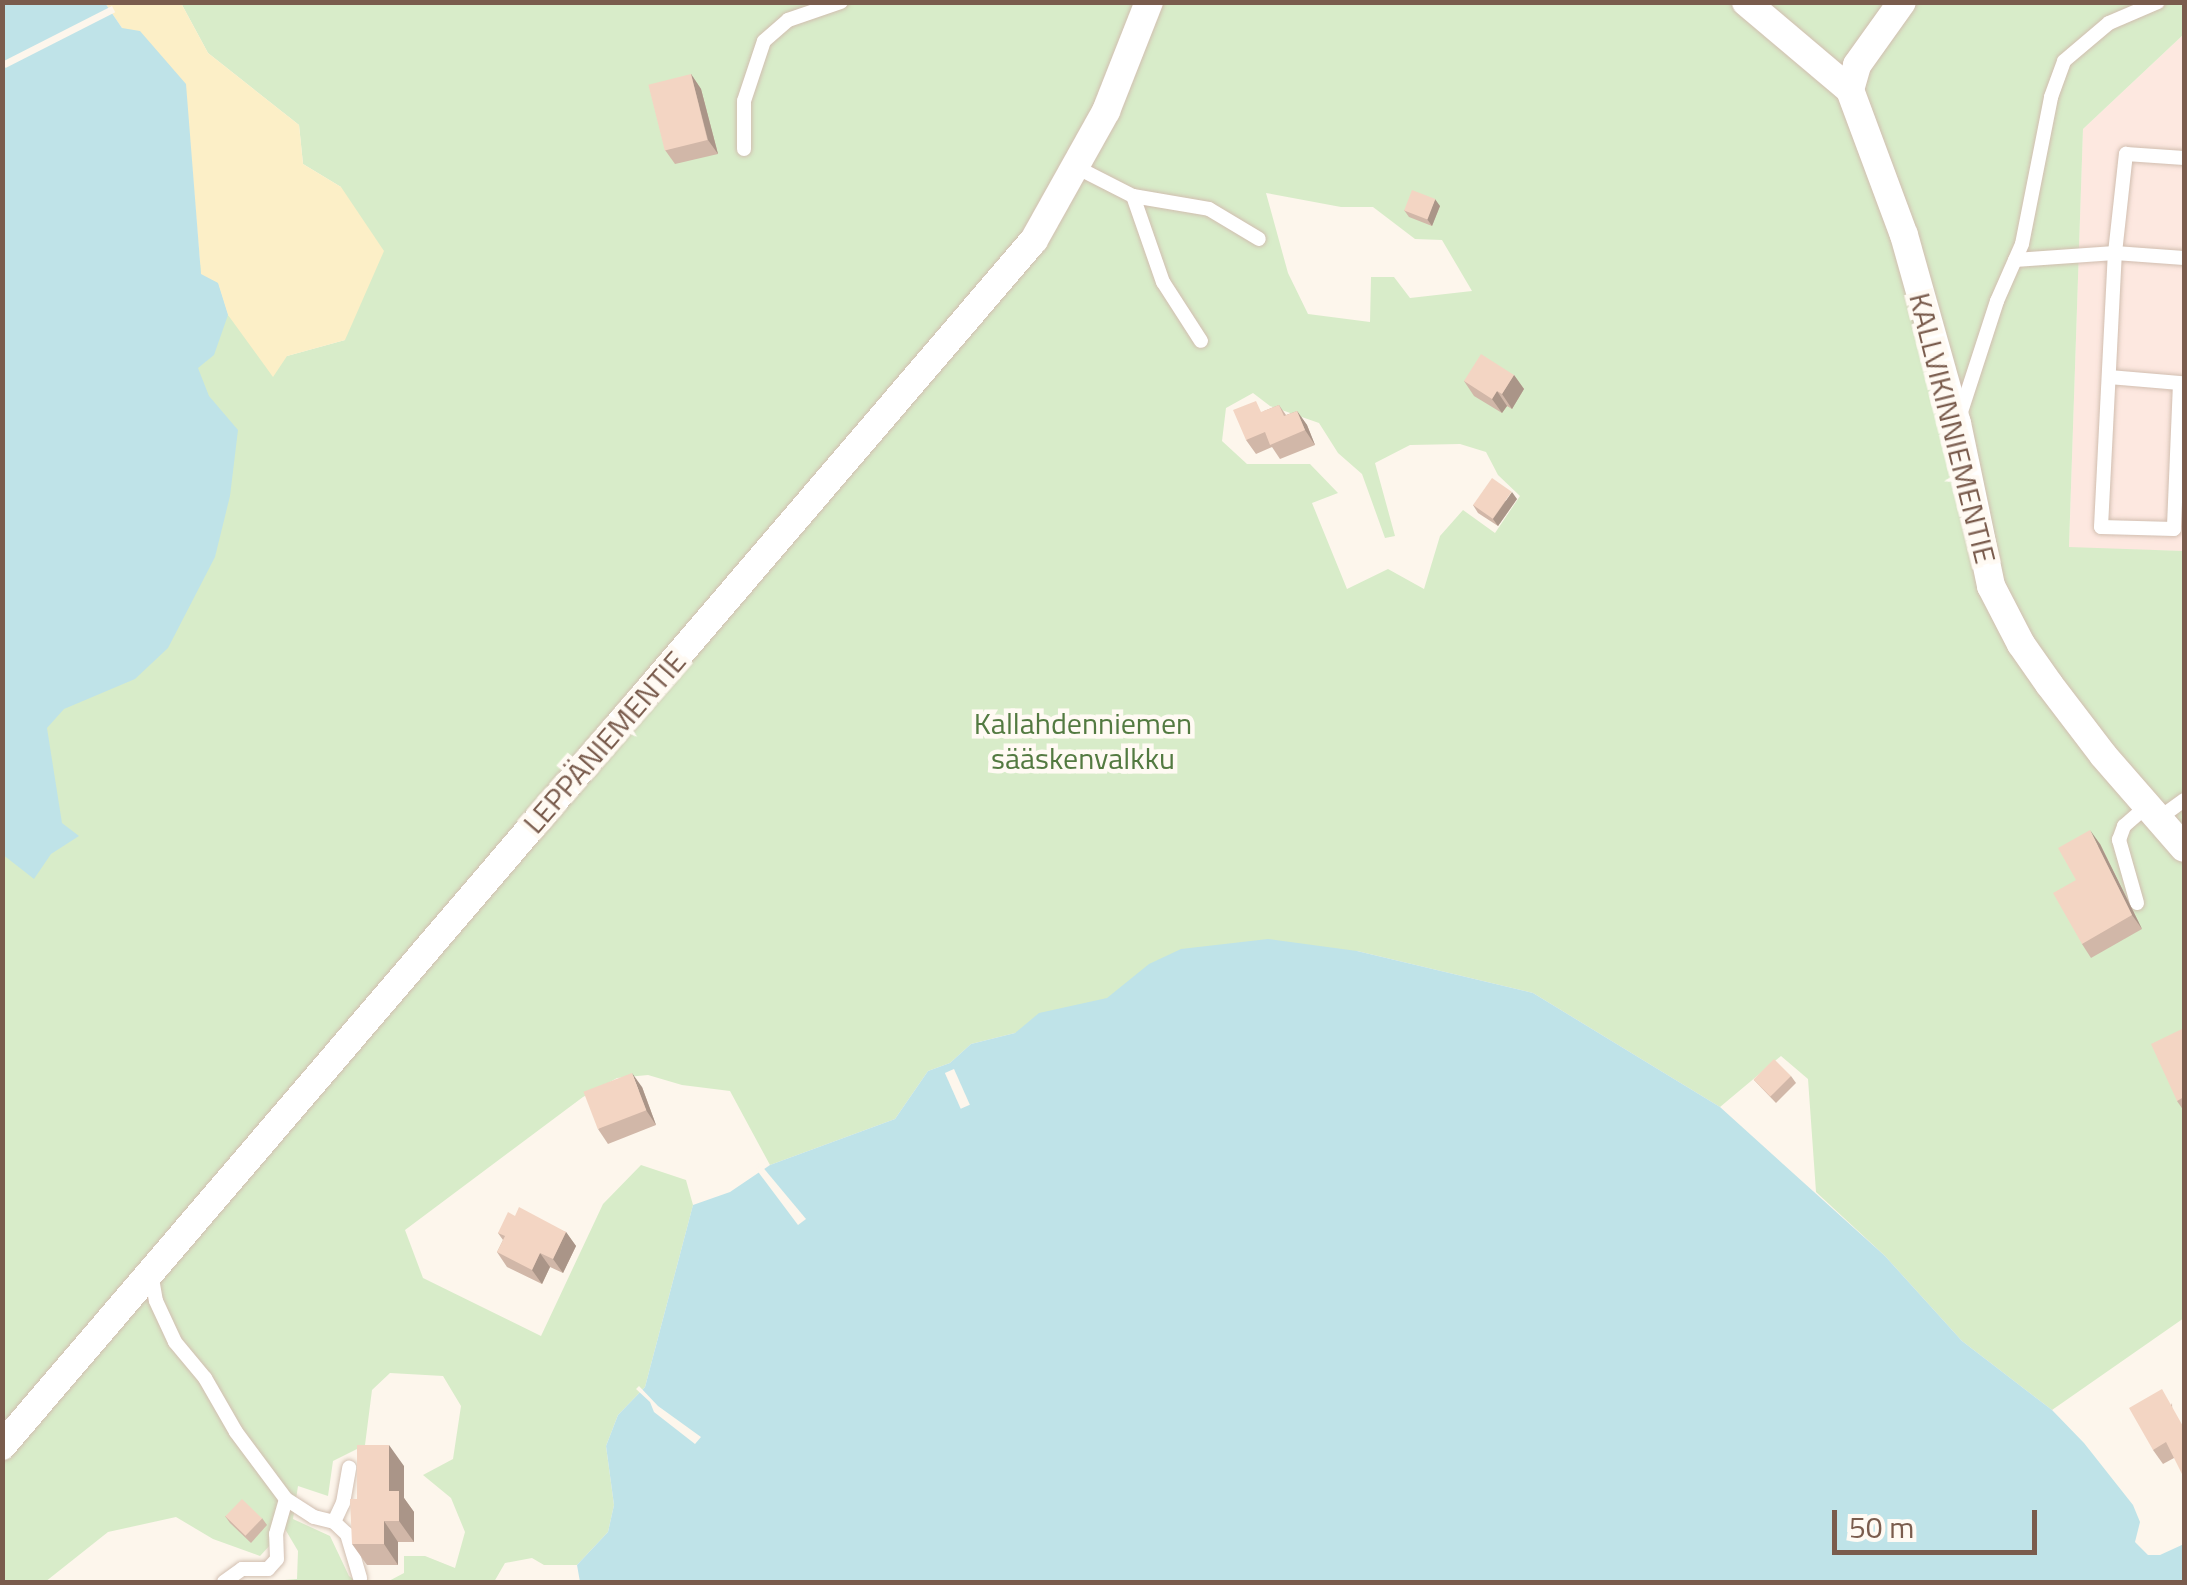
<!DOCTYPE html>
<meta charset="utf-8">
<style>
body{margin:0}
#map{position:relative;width:2187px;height:1585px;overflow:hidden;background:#fdf6ec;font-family:"Titillium Web",sans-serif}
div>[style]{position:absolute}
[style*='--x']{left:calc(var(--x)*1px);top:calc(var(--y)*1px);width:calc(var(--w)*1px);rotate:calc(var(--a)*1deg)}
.commercial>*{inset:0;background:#fde8e0}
.green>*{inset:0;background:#d8ecc9}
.sand>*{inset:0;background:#fcefc7}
.water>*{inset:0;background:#bfe3e8}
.pier>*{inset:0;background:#fdf6ec;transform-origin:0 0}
.roads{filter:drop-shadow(0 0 2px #d1beb0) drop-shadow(0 0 2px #d1beb0)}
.lane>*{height:14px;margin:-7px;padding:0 7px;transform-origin:7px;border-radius:7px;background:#fff}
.street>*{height:28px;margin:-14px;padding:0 14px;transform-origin:14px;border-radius:14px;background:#fff}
.wall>*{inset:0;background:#d1b7a8}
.shaded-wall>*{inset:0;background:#aa9588}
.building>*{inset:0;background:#f3d5c3;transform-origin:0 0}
span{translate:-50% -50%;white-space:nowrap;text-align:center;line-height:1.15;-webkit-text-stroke:9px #fffaf3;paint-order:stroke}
.street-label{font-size:30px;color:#7a5c4d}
.park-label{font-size:30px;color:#537a41}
.frame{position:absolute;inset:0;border:5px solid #7a5c4d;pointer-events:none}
.scale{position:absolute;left:1832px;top:1510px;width:205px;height:45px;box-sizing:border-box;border:5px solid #7a5c4d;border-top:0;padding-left:12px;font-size:30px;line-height:35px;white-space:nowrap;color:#7a5c4d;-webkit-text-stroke:8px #fffaf3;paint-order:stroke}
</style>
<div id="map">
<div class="commercial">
<i style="clip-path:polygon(2184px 34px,2184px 551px,2069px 548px,2083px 129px)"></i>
</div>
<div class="green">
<i style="clip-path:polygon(evenodd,181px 3px,2184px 3px,2184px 34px,2083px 129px,2069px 547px,2184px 551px,2184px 1318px,2052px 1410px,1962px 1341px,1885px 1256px,1816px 1192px,1808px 1079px,1781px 1056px,1720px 1107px,1533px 993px,1357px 951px,1117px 995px,1015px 1033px,971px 1044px,950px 1063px,928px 1071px,895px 1119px,770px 1165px,730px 1091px,682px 1085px,648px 1075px,617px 1078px,583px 1097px,405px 1230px,423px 1278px,541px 1336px,603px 1204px,641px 1165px,686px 1180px,693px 1205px,645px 1387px,618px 1415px,606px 1446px,614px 1505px,608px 1532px,577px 1565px,544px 1565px,532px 1558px,505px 1563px,494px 1582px,387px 1582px,404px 1573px,404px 1556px,425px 1556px,455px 1568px,465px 1532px,451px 1498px,423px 1475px,453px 1459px,461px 1406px,443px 1376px,390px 1373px,372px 1390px,365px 1445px,333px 1461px,328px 1496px,298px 1486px,293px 1519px,330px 1536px,349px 1576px,357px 1582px,260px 1582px,297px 1579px,298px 1551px,285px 1529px,260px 1556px,213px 1539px,176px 1517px,108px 1532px,45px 1582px,3px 1582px,2px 465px,202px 263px,218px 283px,228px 315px,287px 356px,345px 340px,341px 187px,303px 164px,299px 125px,208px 53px,181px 3px,1266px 193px,1341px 207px,1373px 207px,1415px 239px,1442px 240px,1472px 291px,1410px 298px,1394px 277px,1371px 277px,1370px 322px,1308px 314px,1288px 273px,1266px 193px,181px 3px,1253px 393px,1270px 406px,1319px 423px,1338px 453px,1362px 474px,1385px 538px,1395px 536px,1375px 463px,1410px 445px,1460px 444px,1486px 452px,1498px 475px,1520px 496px,1495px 533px,1463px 510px,1440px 536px,1424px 589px,1388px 569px,1347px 589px,1312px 503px,1338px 493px,1310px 464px,1247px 464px,1222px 441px,1226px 408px,1253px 393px)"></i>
</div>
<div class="sand">
<i style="clip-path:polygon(105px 3px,181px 3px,208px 53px,299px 125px,303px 164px,341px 187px,384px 251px,345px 340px,287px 356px,273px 377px,228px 315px,218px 283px,201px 275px,185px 84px,122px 28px)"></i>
</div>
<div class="water">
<i style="clip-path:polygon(2px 3px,105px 3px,122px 28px,140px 31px,186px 84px,201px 274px,218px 283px,228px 315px,214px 355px,198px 368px,209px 396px,238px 430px,230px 496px,215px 557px,168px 648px,135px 679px,64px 709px,47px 728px,62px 823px,79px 836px,51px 854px,34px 879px,2px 854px)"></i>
<i style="clip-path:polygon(1268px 939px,1357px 951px,1533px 993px,1720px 1107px,1885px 1256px,1962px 1341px,2052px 1410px,2084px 1443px,2133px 1505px,2140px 1522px,2135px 1542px,2148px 1555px,2160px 1555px,2184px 1544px,2184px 1582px,580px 1582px,577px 1565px,608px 1532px,614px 1505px,606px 1446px,618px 1415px,645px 1387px,693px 1205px,730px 1192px,770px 1165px,895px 1119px,928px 1071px,950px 1063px,971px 1044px,1015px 1033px,1039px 1013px,1107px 998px,1149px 964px,1181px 949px)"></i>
</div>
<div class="pier">
<i style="left:112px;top:6px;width:7px;height:123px;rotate:63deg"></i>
<i style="left:954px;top:1069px;width:39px;height:10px;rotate:66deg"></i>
<i style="clip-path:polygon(761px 1165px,806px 1219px,798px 1225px,756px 1169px)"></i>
<i style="clip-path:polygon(639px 1386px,658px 1406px,701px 1437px,695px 1444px,654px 1412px,650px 1402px,636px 1389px)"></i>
</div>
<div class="roads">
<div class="lane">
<i style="--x:744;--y:149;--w:48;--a:-90"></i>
<i style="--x:744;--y:101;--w:63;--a:-71.6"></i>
<i style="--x:764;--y:41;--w:32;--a:-41"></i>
<i style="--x:788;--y:20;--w:56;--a:-18.8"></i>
<i style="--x:1074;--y:166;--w:66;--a:27"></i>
<i style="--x:1133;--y:196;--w:77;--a:9.7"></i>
<i style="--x:1209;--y:209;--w:58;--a:31"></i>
<i style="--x:1133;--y:196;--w:91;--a:70.8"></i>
<i style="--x:1163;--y:282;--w:70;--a:57.2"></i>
<i style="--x:2015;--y:260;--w:100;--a:-4"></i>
<i style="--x:2115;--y:253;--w:100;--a:-83.7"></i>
<i style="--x:2126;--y:154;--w:58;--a:3.9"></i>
<i style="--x:2109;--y:377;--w:71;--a:4.8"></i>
<i style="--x:2180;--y:383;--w:146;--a:92.4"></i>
<i style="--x:2174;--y:529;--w:73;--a:-178.4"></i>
<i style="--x:2101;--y:527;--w:274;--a:-87.1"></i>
<i style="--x:2115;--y:253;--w:69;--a:4.1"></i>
<i style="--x:1959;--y:418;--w:123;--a:-72"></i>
<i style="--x:1997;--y:301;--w:62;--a:-66.3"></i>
<i style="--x:2022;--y:244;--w:150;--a:-78.8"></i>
<i style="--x:2051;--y:97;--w:38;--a:-70"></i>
<i style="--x:2064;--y:61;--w:59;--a:-40.2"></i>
<i style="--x:2109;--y:23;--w:53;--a:-23.2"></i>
<i style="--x:2158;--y:819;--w:32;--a:-36"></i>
<i style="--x:2137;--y:903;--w:66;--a:-105.9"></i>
<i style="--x:2119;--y:840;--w:15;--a:-70"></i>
<i style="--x:2124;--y:826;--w:30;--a:-41"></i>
<i style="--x:151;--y:1273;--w:28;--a:80"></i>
<i style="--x:156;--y:1301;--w:45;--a:65.1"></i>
<i style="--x:175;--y:1342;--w:47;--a:50.2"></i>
<i style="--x:205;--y:1378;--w:62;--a:60.1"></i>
<i style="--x:236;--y:1432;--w:84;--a:53.3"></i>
<i style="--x:286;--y:1499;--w:33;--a:33"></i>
<i style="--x:314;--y:1517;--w:21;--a:14"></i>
<i style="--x:334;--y:1522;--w:21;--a:-65"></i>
<i style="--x:343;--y:1503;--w:36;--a:-80"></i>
<i style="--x:334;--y:1522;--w:18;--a:43"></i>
<i style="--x:347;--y:1534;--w:46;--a:73.5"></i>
<i style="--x:224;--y:1582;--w:22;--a:-36"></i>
<i style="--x:242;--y:1569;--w:26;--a:0"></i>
<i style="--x:268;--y:1569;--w:13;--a:-48"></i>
<i style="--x:277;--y:1559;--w:25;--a:-92"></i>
<i style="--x:276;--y:1534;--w:36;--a:-74"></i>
</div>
<div class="street">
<i style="--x:1746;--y:2;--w:136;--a:40.2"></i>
<i style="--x:1850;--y:90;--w:155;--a:69.6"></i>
<i style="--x:1904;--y:235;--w:195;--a:74.3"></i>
<i style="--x:1957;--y:423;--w:167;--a:78.2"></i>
<i style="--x:1991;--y:586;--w:65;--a:62.7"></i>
<i style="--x:2021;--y:644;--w:49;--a:55"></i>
<i style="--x:2049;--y:684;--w:89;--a:52.7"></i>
<i style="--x:2103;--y:755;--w:123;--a:48.9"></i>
<i style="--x:1850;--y:90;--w:26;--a:-74"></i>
<i style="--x:1857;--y:65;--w:77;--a:-54.5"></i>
<i style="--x:2;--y:1446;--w:1587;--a:-49.45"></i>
<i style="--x:1034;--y:240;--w:148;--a:-60.8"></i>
<i style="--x:1106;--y:111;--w:117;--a:-68.5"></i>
</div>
</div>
<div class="wall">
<i style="clip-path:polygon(691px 74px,701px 89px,718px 154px,675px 164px,665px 150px)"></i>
<i style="clip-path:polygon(1440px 206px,1432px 226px,1409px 217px,1404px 210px)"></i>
<i style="clip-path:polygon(1514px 375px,1524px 389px,1512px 409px,1507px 406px,1502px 413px,1474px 396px,1464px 381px)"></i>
<i style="clip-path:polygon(1279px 405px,1286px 415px,1297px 411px,1307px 425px,1315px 445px,1280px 459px,1272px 447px,1256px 454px,1246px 440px,1264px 411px)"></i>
<i style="clip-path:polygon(1517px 499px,1498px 526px,1478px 513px,1473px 505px)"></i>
<i style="clip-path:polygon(2100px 844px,2142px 929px,2091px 958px,2082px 944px,2076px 880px)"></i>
<i style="clip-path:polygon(2184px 1028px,2184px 1111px,2177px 1101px)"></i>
<i style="clip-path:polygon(1791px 1076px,1796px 1083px,1776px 1103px,1754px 1080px)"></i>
<i style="clip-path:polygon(642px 1087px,656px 1125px,608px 1144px,598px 1129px)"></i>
<i style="clip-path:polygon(515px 1216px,566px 1232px,576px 1246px,563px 1273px,550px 1267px,542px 1284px,507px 1267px,497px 1252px,503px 1240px,498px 1233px)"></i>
<i style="clip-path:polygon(2172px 1403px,2174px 1458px,2163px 1464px,2153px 1450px)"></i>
<i style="clip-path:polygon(404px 1466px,404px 1498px,414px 1512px,414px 1542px,398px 1542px,398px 1565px,367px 1565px,352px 1544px,357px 1499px)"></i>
<i style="clip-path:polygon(225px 1516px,262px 1518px,267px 1525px,251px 1543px,230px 1523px)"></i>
</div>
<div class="shaded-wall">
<i style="clip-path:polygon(691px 74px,701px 89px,718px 154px,708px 140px)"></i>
<i style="clip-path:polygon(1435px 199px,1440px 206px,1432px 226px,1427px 219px)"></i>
<i style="clip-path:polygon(1514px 375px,1524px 389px,1512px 409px,1502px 394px)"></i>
<i style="clip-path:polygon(1497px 391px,1507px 406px,1502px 413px,1492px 399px)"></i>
<i style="clip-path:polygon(1297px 411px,1307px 425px,1315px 445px,1305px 430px)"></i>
<i style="clip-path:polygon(1512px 492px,1517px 499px,1498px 526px,1493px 519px)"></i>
<i style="clip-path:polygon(2090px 830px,2100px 844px,2142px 929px,2132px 915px)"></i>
<i style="clip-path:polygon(632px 1073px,642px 1087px,656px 1125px,646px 1110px)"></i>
<i style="clip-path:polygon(566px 1232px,576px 1246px,563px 1273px,553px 1259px)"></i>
<i style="clip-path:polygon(540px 1253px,550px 1267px,542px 1284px,532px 1270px)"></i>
<i style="clip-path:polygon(389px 1445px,404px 1466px,404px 1498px,414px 1512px,414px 1542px,399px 1521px,389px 1491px)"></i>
<i style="clip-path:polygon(384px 1521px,398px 1542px,398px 1565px,384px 1544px)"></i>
</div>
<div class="building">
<i style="left:691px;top:74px;width:68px;height:44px;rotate:76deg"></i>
<i style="left:1412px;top:190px;width:25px;height:22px;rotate:21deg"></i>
<i style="clip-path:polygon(1481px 354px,1514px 375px,1502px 394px,1497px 391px,1492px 399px,1464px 381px)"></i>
<i style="clip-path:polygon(1256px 401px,1261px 412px,1279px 405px,1284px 416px,1297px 411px,1305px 430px,1270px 445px,1265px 432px,1246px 440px,1233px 410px)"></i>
<i style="left:1492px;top:478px;width:24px;height:33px;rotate:35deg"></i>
<i style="clip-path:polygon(2090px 830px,2132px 915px,2082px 944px,2053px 893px,2076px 880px,2058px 848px)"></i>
<i style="clip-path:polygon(2184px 1028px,2184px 1097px,2177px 1101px,2151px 1044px)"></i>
<i style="left:1774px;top:1059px;width:24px;height:29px;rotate:45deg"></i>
<i style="left:632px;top:1073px;width:40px;height:52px;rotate:69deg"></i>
<i style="clip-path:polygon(519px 1207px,566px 1232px,553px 1259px,540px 1253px,532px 1270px,497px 1252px,505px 1236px,498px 1233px,508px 1212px,515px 1216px)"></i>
<i style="clip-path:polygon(2162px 1389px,2184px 1428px,2184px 1478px,2166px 1442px,2153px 1450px,2129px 1408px)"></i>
<i style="clip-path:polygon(357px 1445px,389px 1445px,389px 1491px,399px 1491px,399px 1521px,384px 1521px,384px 1544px,352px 1544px,350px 1499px,357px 1499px)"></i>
<i style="left:242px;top:1499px;width:28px;height:24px;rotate:44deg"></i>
</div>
<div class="street-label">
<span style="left:1953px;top:428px;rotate:76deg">KALLVIKINNIEMENTIE</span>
<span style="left:604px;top:742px;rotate:-49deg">LEPPÄNIEMENTIE</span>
</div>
<div class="park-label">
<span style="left:1083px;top:740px">Kallahdenniemen<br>sääskenvalkku</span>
</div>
<div class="frame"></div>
<div class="scale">50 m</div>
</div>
